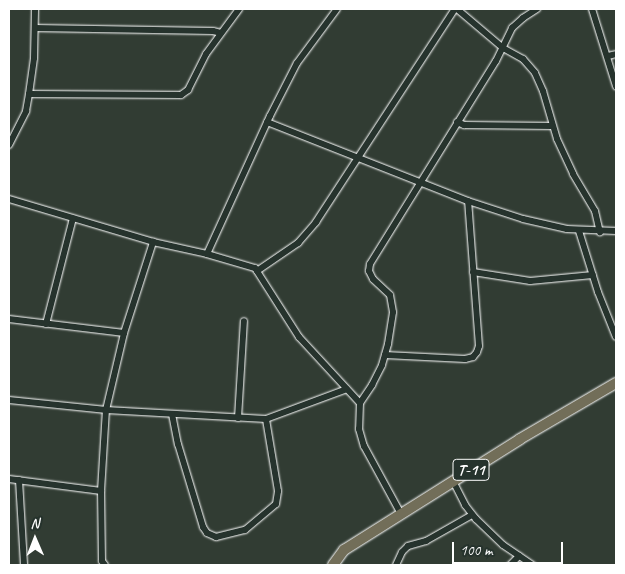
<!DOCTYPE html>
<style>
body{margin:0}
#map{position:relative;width:625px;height:574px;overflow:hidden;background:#313c33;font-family:Caveat,sans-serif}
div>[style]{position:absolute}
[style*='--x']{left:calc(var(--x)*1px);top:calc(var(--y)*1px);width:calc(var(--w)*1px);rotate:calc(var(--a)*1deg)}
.roads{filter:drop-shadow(0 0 1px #fff) drop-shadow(0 0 1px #fff)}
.minor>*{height:6px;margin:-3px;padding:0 3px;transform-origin:3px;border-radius:3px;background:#26332d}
.trunk>*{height:10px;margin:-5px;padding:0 5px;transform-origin:5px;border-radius:5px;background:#726e59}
span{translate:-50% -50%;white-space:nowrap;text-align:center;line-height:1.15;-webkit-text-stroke:4.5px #26332d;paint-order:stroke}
.shield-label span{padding:1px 4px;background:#26332d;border:1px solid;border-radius:4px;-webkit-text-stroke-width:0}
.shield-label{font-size:16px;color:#fff;font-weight:700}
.frame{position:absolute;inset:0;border:10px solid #fff;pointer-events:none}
.north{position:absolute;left:10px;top:514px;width:50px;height:50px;-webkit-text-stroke:4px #26332d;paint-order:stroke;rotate:359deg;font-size:14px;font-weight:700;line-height:20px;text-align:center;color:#fff}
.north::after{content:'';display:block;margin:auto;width:18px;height:22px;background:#fff;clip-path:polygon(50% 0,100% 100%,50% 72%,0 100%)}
.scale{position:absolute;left:452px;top:542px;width:111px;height:22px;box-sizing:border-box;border:2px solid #fff;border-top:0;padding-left:6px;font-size:15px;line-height:18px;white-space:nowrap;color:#fff;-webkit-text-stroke:4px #26332d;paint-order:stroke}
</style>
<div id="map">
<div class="roads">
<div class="minor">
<i style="--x:457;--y:9;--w:60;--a:40.3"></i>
<i style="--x:503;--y:48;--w:23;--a:29"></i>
<i style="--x:523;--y:59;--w:18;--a:49"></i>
<i style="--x:535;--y:73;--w:20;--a:66"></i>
<i style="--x:543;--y:91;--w:50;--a:73.7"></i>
<i style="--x:557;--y:139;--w:38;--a:65"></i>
<i style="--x:573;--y:174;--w:43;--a:59.3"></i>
<i style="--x:595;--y:211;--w:22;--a:77"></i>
<i style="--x:592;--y:9;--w:81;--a:72.7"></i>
<i style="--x:35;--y:28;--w:178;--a:1"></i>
<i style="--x:213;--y:31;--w:8;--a:14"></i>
<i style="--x:608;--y:56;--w:8;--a:-14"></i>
<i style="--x:29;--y:94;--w:152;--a:0.4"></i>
<i style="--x:181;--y:95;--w:9;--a:-36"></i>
<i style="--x:188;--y:90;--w:40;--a:-63.4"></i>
<i style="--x:206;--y:54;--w:56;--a:-53.7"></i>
<i style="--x:267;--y:122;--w:216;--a:21.5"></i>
<i style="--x:468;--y:201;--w:58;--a:18.1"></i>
<i style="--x:523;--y:219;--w:45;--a:12.8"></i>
<i style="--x:567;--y:229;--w:49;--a:2.3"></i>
<i style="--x:457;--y:122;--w:8;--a:23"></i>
<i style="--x:464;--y:125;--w:88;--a:0.7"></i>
<i style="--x:9;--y:145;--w:38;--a:-63"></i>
<i style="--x:26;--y:111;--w:17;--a:-80"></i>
<i style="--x:29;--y:94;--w:36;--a:-82"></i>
<i style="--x:34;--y:58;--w:49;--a:-88.8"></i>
<i style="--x:9;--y:199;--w:150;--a:16.6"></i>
<i style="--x:579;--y:231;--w:64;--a:72.7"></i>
<i style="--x:598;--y:292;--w:48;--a:68.2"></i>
<i style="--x:207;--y:254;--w:50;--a:16.3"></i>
<i style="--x:255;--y:268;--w:82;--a:57.5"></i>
<i style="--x:299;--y:337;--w:90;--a:47.3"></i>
<i style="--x:360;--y:403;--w:26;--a:92"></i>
<i style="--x:359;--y:429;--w:18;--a:74"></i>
<i style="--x:364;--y:446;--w:77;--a:61.4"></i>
<i style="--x:257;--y:271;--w:50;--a:-34.3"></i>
<i style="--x:298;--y:243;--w:28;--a:-49"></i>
<i style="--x:316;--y:222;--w:254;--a:-56.9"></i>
<i style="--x:473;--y:272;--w:58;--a:9"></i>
<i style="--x:530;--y:281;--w:63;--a:-5.4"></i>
<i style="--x:9;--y:319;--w:116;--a:6.9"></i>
<i style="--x:46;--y:324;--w:109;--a:-75.7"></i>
<i style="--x:385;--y:355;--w:80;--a:2.9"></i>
<i style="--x:465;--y:359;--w:8;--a:-14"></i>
<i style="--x:473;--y:357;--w:6;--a:-51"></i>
<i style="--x:477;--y:352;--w:6;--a:-72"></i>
<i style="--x:479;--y:346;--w:145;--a:-94.3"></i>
<i style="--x:9;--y:400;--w:98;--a:5.9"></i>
<i style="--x:106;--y:410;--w:160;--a:3.2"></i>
<i style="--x:266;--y:419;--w:86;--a:-20.3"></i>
<i style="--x:360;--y:403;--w:22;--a:-56"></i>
<i style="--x:372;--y:385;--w:22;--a:-63"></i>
<i style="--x:382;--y:365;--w:22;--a:-74"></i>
<i style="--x:388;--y:344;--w:32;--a:-81"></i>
<i style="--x:393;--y:312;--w:17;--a:-100"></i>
<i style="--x:390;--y:295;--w:23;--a:-137"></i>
<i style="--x:373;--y:279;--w:9;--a:-117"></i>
<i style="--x:369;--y:271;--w:7;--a:-82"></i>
<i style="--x:370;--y:264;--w:239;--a:-58.2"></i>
<i style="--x:496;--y:61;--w:37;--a:-64"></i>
<i style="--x:512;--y:28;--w:15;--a:-42"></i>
<i style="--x:523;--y:18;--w:17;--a:-33"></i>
<i style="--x:172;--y:414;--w:31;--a:79"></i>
<i style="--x:178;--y:444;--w:87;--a:73.2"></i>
<i style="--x:203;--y:527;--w:7;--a:56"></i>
<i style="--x:207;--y:533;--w:10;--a:24"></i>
<i style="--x:216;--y:537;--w:30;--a:-14"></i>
<i style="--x:245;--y:530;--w:40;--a:-40"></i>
<i style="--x:276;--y:504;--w:13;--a:-81"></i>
<i style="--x:278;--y:491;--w:73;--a:-99.5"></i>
<i style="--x:238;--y:418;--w:97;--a:-86.5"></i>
<i style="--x:9;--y:479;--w:93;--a:7.4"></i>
<i style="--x:19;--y:480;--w:85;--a:86.6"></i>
<i style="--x:453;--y:481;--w:27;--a:63"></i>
<i style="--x:465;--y:505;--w:18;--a:52"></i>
<i style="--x:476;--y:519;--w:37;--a:44"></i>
<i style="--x:503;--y:545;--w:36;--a:34"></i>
<i style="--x:105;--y:565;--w:5;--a:-127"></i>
<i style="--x:102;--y:561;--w:70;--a:-90.8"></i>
<i style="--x:101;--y:491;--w:81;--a:-86.5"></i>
<i style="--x:106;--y:410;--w:79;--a:-76.8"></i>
<i style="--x:124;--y:333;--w:96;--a:-72.3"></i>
<i style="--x:153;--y:242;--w:55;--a:12.5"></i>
<i style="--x:207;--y:254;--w:152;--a:-65.5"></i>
<i style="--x:270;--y:116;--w:59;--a:-63"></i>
<i style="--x:297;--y:63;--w:67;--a:-53.5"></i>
<i style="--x:396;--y:565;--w:14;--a:-65"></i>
<i style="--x:402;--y:552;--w:8;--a:-45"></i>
<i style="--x:408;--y:546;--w:19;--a:-16"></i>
<i style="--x:426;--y:541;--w:53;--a:-29.5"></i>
<i style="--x:510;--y:565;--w:13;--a:-45"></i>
</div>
<div class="trunk">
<i style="--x:333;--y:565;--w:19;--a:-54"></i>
<i style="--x:344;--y:550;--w:208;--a:-32.2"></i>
<i style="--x:520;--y:439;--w:111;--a:-30.3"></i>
</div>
</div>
<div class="shield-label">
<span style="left:471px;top:470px">T-11</span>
</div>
<div class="frame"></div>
<div class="north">N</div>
<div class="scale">100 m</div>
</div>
